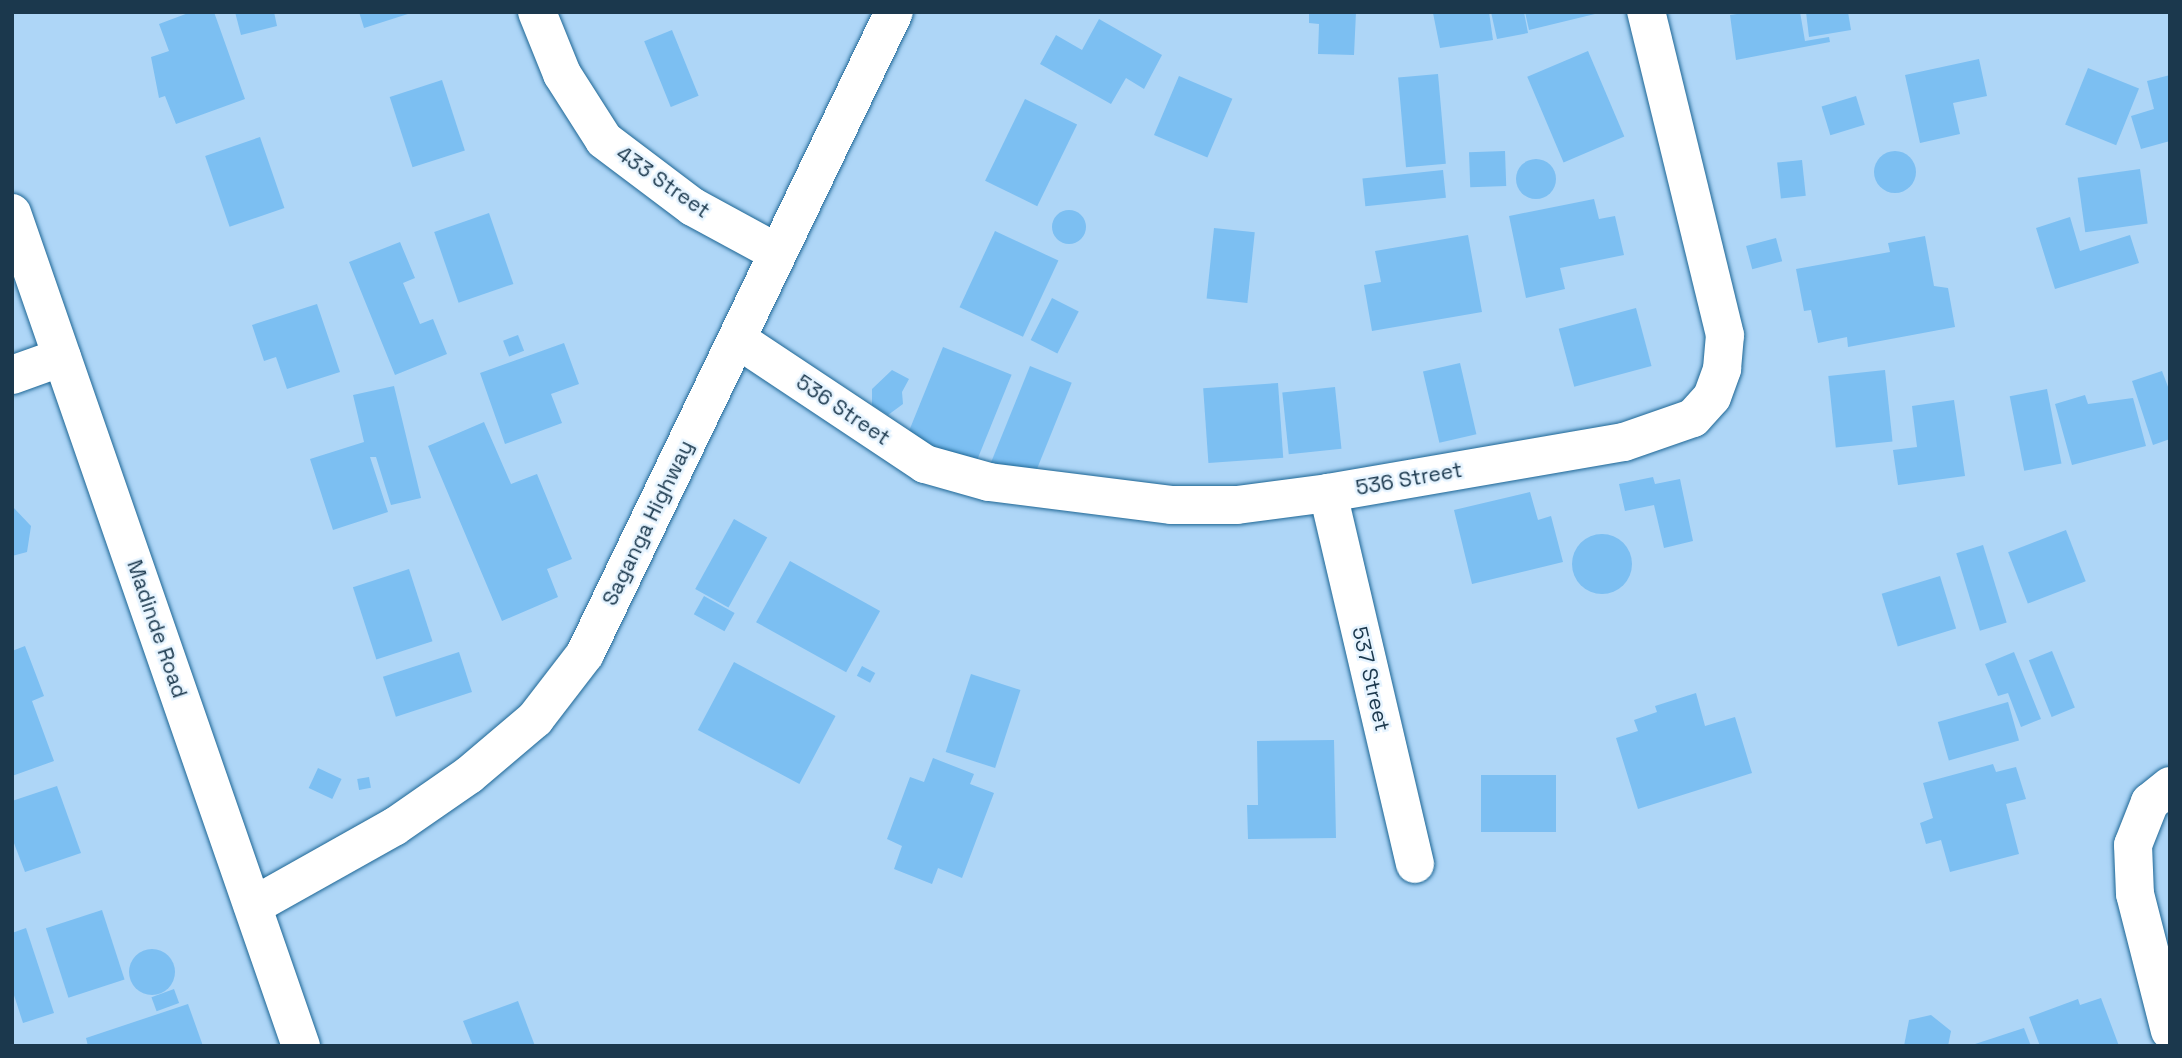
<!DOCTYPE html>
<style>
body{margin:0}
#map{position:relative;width:2182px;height:1058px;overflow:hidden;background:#aed6f7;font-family:"Space Grotesk",sans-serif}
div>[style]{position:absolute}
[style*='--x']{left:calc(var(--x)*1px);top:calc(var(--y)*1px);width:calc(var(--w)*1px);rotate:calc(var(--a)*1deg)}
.building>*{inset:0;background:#7cbff2;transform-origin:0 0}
.round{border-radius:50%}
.roads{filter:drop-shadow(0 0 2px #1d6695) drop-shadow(0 0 2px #1d6695)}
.minor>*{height:38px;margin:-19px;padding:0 19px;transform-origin:19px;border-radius:19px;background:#fff}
span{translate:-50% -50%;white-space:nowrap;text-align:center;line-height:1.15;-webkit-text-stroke:5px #e6f4ff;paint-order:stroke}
.street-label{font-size:21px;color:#1b384d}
.frame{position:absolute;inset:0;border:14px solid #1b384d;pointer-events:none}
</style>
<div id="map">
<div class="building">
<i style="clip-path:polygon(191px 12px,214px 12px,245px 99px,176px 124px,165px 96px,159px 98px,151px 57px,169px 51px,159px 24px)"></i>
<i style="clip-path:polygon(235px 12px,274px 12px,277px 26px,241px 35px)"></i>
<i style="clip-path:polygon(359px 12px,411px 12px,411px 13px,364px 28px)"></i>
<i style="clip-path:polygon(1309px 12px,1356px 12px,1354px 55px,1318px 54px,1319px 24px,1309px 23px)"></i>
<i style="clip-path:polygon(1489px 12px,1493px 40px,1440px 48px,1433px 13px)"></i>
<i style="clip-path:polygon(1491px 12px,1524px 12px,1528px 33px,1497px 39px)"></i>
<i style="clip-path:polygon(1525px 12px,1599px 12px,1599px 13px,1529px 30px)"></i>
<i style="clip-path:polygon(1751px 12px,1800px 12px,1805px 41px,1829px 37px,1830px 42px,1736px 60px,1730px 15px)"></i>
<i style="clip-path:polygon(1806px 12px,1848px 12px,1851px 30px,1809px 37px)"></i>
<i style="clip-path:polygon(1099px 19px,1162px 55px,1144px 89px,1126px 78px,1111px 104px,1040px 64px,1056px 35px,1082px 50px)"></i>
<i style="left:672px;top:30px;width:71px;height:30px;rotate:68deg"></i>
<i style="left:1588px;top:51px;width:93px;height:66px;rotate:67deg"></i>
<i style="clip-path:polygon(1979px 59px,1987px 96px,1953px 103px,1960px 134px,1920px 143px,1905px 75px)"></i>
<i style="left:2088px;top:68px;width:55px;height:61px;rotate:22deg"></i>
<i style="left:1438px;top:74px;width:90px;height:40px;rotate:85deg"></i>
<i style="clip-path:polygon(2170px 75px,2170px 141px,2141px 149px,2131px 116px,2154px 109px,2147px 81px)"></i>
<i style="left:1179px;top:76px;width:58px;height:64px;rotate:23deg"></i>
<i style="left:442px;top:80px;width:74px;height:55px;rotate:72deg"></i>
<i style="left:1856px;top:96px;width:30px;height:36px;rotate:73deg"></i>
<i style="left:1025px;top:99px;width:58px;height:91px;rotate:26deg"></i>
<i style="left:260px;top:137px;width:75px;height:58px;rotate:71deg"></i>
<i class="round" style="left:1874px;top:151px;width:42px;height:42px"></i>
<i style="left:1505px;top:151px;width:35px;height:36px;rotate:88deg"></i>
<i class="round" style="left:1516px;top:159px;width:40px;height:40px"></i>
<i style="left:1802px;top:160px;width:36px;height:25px;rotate:84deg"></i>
<i style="left:2140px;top:169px;width:55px;height:63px;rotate:82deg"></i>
<i style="left:1443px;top:170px;width:28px;height:81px;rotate:84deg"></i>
<i style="clip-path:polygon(1594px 199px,1599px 219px,1615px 216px,1624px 255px,1560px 268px,1565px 289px,1526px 298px,1509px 216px)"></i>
<i class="round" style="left:1052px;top:210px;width:34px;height:34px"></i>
<i style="left:489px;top:213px;width:75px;height:58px;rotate:71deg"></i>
<i style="clip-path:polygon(2070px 217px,2080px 251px,2130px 235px,2139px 263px,2055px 289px,2036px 228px)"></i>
<i style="left:1214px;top:228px;width:41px;height:71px;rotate:6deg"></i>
<i style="left:995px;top:231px;width:70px;height:84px;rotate:25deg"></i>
<i style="clip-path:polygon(1468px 235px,1482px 312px,1372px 331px,1364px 285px,1381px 282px,1375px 251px)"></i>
<i style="clip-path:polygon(1925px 236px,1934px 286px,1948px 288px,1955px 327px,1848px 347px,1847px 337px,1818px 343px,1811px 310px,1804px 311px,1796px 269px,1890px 252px,1888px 243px)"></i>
<i style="left:1776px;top:238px;width:24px;height:31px;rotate:75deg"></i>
<i style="clip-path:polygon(400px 242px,415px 278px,403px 283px,420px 324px,433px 319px,447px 354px,395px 375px,349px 262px)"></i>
<i style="left:1052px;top:298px;width:30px;height:47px;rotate:27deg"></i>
<i style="clip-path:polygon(317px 304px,340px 372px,287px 389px,276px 357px,264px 361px,252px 325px)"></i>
<i style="left:1636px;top:308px;width:60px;height:80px;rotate:75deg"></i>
<i style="left:518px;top:335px;width:17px;height:16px;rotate:69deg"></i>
<i style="clip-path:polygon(564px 343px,579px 384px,551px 394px,562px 423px,505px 444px,480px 373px)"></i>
<i style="left:943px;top:347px;width:74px;height:98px;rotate:22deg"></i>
<i style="left:1460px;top:363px;width:73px;height:38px;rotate:77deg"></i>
<i style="left:1030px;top:366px;width:45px;height:109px;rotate:22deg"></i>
<i style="clip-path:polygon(892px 370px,909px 379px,902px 392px,903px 404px,888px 415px,872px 405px,872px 389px)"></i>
<i style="left:1885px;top:370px;width:72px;height:57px;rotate:84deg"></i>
<i style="clip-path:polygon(2162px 371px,2170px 392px,2170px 439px,2153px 445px,2132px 381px)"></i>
<i style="left:1278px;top:383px;width:75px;height:75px;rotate:86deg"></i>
<i style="clip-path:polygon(394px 386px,421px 498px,391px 505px,376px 457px,370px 457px,388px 512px,333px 530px,310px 459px,364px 442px,353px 395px)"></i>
<i style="left:1335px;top:387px;width:62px;height:53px;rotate:84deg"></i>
<i style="left:2047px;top:389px;width:76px;height:38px;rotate:79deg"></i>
<i style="clip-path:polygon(2085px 395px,2088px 404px,2133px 398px,2146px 446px,2072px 465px,2055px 404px)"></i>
<i style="clip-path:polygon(1954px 400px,1965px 476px,1898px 485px,1893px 450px,1917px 447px,1912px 406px)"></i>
<i style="clip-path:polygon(484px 422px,511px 484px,537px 474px,572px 559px,547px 569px,558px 597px,502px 621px,428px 446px)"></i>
<i style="clip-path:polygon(1653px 477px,1655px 484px,1680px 479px,1693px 541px,1664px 548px,1654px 505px,1625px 511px,1619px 484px)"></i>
<i style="clip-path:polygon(1530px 492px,1538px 520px,1551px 516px,1563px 562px,1472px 584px,1454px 510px)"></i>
<i style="clip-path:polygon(12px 506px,31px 526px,27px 552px,12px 556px)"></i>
<i style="left:734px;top:519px;width:38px;height:80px;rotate:29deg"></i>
<i style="left:2066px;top:530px;width:55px;height:62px;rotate:69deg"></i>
<i class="round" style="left:1572px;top:534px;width:60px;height:60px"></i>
<i style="left:1983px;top:545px;width:81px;height:28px;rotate:73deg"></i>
<i style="left:790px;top:561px;width:103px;height:70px;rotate:29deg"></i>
<i style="left:409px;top:569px;width:76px;height:59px;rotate:72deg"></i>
<i style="left:1940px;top:576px;width:55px;height:61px;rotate:73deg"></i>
<i style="left:704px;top:596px;width:35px;height:21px;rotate:29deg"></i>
<i style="clip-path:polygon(25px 646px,44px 696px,32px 701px,54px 761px,12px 776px,12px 651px)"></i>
<i style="left:2052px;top:651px;width:61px;height:25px;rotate:68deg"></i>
<i style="left:459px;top:652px;width:42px;height:80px;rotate:72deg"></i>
<i style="clip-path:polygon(2014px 652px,2041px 719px,2021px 727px,2008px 693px,1998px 696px,1985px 664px)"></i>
<i style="left:734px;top:662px;width:115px;height:77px;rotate:28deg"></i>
<i style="left:862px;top:666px;width:15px;height:11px;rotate:28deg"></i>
<i style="left:971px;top:674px;width:52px;height:82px;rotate:18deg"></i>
<i style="clip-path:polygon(1696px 693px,1705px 726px,1735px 717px,1752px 773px,1638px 809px,1616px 738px,1638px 731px,1634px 720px,1657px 712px,1655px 706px)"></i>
<i style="left:2008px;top:702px;width:40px;height:73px;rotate:74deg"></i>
<i style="clip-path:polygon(1334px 740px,1336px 838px,1248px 839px,1247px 805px,1258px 805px,1257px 741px)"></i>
<i style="clip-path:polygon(933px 758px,974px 774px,970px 784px,994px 793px,962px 878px,938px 868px,932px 884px,894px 869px,902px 846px,887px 839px,910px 777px,924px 782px)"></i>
<i style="clip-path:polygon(1993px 764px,1996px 772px,2016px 767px,2026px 799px,2006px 804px,2019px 854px,1950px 872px,1941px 840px,1926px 844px,1920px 823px,1933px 818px,1923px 783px)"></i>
<i style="left:318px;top:768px;width:26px;height:22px;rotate:25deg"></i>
<i style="left:1481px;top:775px;width:75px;height:57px"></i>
<i style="left:369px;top:777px;width:11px;height:12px;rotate:80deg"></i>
<i style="clip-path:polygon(57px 786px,81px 853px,25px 872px,12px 838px,12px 801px)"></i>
<i style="left:102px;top:910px;width:73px;height:59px;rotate:72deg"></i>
<i style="clip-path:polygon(26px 928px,54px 1013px,23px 1023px,12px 989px,12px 933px)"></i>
<i class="round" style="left:129px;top:949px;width:46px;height:46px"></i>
<i style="left:174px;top:989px;width:15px;height:24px;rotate:70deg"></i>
<i style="clip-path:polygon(2101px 998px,2119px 1046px,2040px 1046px,2029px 1017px,2078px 999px,2080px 1005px)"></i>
<i style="clip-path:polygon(518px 1001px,535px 1046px,473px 1046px,463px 1021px)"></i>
<i style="clip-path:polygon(188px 1004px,203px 1046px,88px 1046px,86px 1038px)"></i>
<i style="clip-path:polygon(1931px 1015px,1951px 1031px,1948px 1046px,1904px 1046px,1909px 1020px)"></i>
<i style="clip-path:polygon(2024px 1028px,2031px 1046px,1972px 1046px,1972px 1045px)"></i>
</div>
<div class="roads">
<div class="minor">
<i style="--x:537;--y:12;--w:67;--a:68"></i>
<i style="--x:562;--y:74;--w:78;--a:57.5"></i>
<i style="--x:604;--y:140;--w:111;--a:37"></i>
<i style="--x:693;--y:207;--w:94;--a:28.5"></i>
<i style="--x:12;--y:213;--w:882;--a:70.87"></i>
<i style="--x:737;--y:339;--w:226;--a:33.6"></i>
<i style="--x:925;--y:464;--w:66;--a:15.7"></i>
<i style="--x:989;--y:482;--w:183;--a:7.2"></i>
<i style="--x:1171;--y:505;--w:66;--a:0"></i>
<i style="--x:1237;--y:505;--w:92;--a:-7.5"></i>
<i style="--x:1328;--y:493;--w:300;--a:-9.8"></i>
<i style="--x:1624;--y:442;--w:73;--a:-19.2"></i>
<i style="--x:1693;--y:418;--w:28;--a:-48"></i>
<i style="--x:1712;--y:397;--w:30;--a:-70"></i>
<i style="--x:1722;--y:369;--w:34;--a:-85"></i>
<i style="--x:1725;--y:335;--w:333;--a:-103.7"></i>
<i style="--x:12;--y:375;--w:53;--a:-19.8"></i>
<i style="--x:1328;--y:493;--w:381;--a:76.8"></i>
<i style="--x:2170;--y:786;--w:26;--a:141"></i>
<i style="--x:2150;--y:802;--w:46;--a:111.6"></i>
<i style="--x:2133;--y:845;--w:49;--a:87.7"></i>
<i style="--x:2135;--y:894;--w:141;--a:75.7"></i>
<i style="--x:253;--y:906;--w:162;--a:-29.3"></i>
<i style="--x:394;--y:827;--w:91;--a:-34.7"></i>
<i style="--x:469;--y:775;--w:87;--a:-40.3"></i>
<i style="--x:535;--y:719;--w:82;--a:-52.4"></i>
<i style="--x:585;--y:654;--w:712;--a:-64.3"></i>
</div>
</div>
<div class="street-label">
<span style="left:663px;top:182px;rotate:35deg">433 Street</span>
<span style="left:843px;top:410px;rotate:34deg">536 Street</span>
<span style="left:1409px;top:479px;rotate:-10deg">536 Street</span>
<span style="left:648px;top:523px;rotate:-64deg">Saganga Highway</span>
<span style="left:157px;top:629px;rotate:71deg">Madinde Road</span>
<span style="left:1371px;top:679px;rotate:77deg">537 Street</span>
</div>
<div class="frame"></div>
</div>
